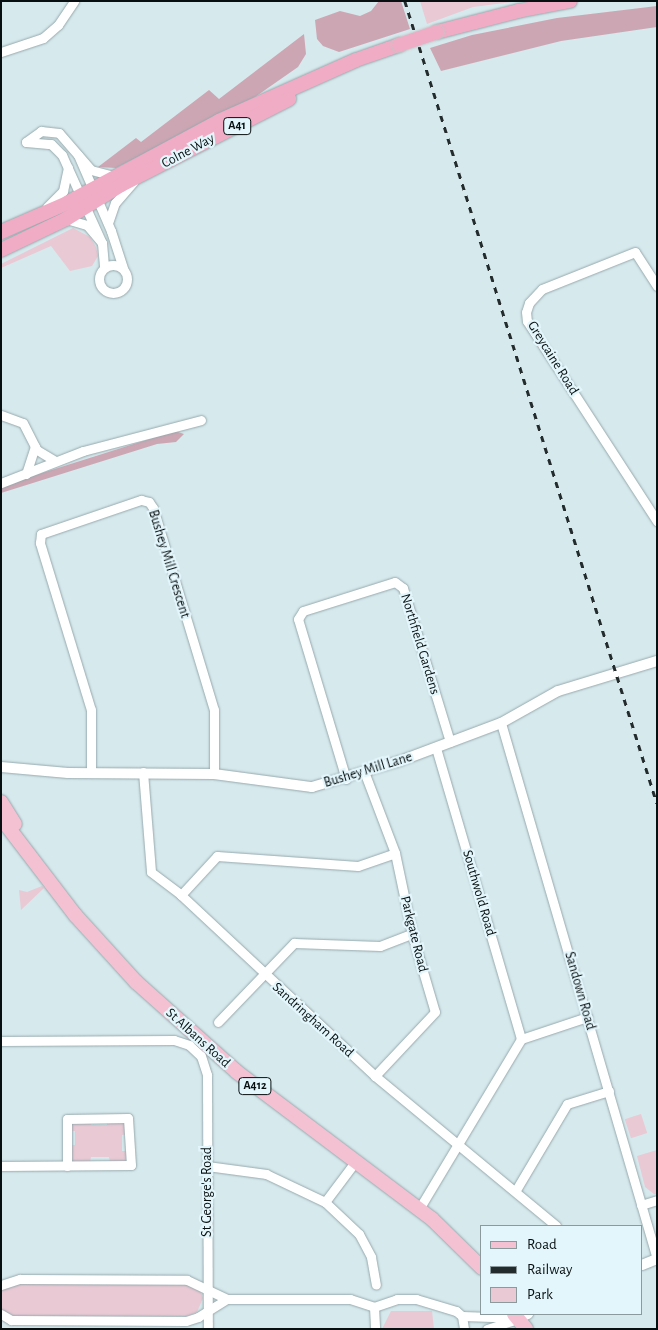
<!DOCTYPE html>
<style>
body{margin:0}
#map{position:relative;width:658px;height:1330px;overflow:hidden;background:#d6e9ed;font-family:"Alegreya Sans",sans-serif}
div>[style]{position:absolute}
[style*='--x']{left:calc(var(--x)*1px);top:calc(var(--y)*1px);width:calc(var(--w)*1px);rotate:calc(var(--a)*1deg)}
.green>*{inset:0;background:#e9c9d4;transform-origin:0 0}
.forest>*{inset:0;background:#cda6b3}
.roads{filter:drop-shadow(0 0 1px #97a9ad) drop-shadow(0 0 1px #97a9ad)}
.minor>*{height:9px;margin:-4.5px;padding:0 4.5px;transform-origin:4.5px;border-radius:4.5px;background:#fff}
.minor>.ring{margin:-4.5px;padding:0;box-sizing:content-box;background:none;border:9px solid #fff;border-radius:50%}
.tertiary>*{height:10px;margin:-5px;padding:0 5px;transform-origin:5px;border-radius:5px;background:#fff}
.primary>*{height:14px;margin:-7px;padding:0 7px;transform-origin:7px;border-radius:7px;background:#f4c1d3}
.trunk>*{height:14px;margin:-7px;padding:0 7px;transform-origin:7px;border-radius:7px;background:#f0acc4}
.rail>*{height:2.5px;margin-top:-1.25px;transform-origin:0;background:repeating-linear-gradient(90deg,#232b2d 0 6px,transparent 0 12px)}
.bridges{filter:drop-shadow(0 0 1px #c4c5c6) drop-shadow(0 0 1px #c4c5c6)}
.trunk-bridge>*{height:14px;margin:-7px;padding:0 7px;transform-origin:7px;border-radius:7px;background:#f0acc4}
span{translate:-50% -50%;white-space:nowrap;text-align:center;line-height:1.15;-webkit-text-stroke:4.5px #e3f6fb;paint-order:stroke}
.shield-label span{padding:1px 4px;background:#e3f6fb;border:1px solid;border-radius:4px;-webkit-text-stroke-width:0}
.shield-label{font-size:12px;color:#080f10;font-weight:700}
.street-label{font-size:14px;color:#080f10}
.frame{position:absolute;inset:0;border:2px solid #080f10;pointer-events:none}
.legend{position:absolute;left:480px;top:1225px;width:162px;height:90px;box-sizing:border-box;background:#e3f6fb;border:1px solid #8b9a9d;margin:0;padding:6px 9px;list-style:none;font-size:15px;color:#080f10}
.legend li{display:flex;align-items:center;gap:10px;height:25px}
.legend b{width:25px;border:1px solid #8b9a9d}
</style>
<div id="map">
<div class="green">
<i style="clip-path:polygon(420px 1px,520px 1px,473px 7px,427px 24px)"></i>
<i style="clip-path:polygon(73px 228px,90px 237px,96px 247px,98px 256px,92px 266px,70px 271px,51px 246px,1px 268px,1px 264px)"></i>
<i style="clip-path:polygon(42px 886px,44px 888px,21px 910px,19px 890px,27px 892px)"></i>
<i style="left:641px;top:1114px;width:20px;height:17px;rotate:72deg"></i>
<i style="clip-path:polygon(91px 1119px,91px 1125px,107px 1125px,107px 1119px,125px 1119px,127px 1134px,122px 1135px,122px 1151px,128px 1151px,125px 1162px,110px 1162px,109px 1157px,91px 1157px,90px 1162px,71px 1161px,69px 1145px,75px 1145px,75px 1131px,69px 1131px,70px 1121px)"></i>
<i style="clip-path:polygon(657px 1150px,657px 1194px,654px 1194px,645px 1187px,637px 1156px)"></i>
<i style="clip-path:polygon(186px 1282px,200px 1290px,203px 1298px,197px 1312px,188px 1316px,20px 1318px,1px 1311px,1px 1289px,15px 1283px)"></i>
<i style="clip-path:polygon(391px 1311px,432px 1311px,434px 1329px,382px 1329px)"></i>
</div>
<div class="forest">
<i style="clip-path:polygon(379px 1px,401px 1px,410px 29px,339px 52px,323px 46px,317px 39px,315px 20px,340px 11px,360px 16px,371px 11px)"></i>
<i style="clip-path:polygon(657px 6px,657px 27px,561px 41px,441px 71px,430px 48px,472px 35px,557px 18px)"></i>
<i style="clip-path:polygon(304px 34px,306px 54px,298px 67px,255px 97px,116px 168px,98px 167px,136px 138px,141px 142px,209px 90px,219px 99px)"></i>
<i style="clip-path:polygon(175px 431px,184px 434px,176px 442px,157px 444px,1px 493px,1px 486px)"></i>
</div>
<div class="roads">
<div class="minor">
<i style="--x:1;--y:52;--w:44;--a:-18.4"></i>
<i style="--x:43;--y:38;--w:20;--a:-41"></i>
<i style="--x:58;--y:25;--w:29;--a:-56"></i>
<i style="--x:26;--y:142;--w:25;--a:5"></i>
<i style="--x:51;--y:144;--w:16;--a:45"></i>
<i style="--x:62;--y:155;--w:97;--a:65.6"></i>
<i style="--x:26;--y:142;--w:19;--a:-36"></i>
<i style="--x:41;--y:131;--w:18;--a:6"></i>
<i style="--x:59;--y:133;--w:49;--a:49.1"></i>
<i style="--x:91;--y:170;--w:24;--a:15"></i>
<i style="--x:78;--y:155;--w:83;--a:66.5"></i>
<i style="--x:111;--y:231;--w:40;--a:72"></i>
<i style="--x:47;--y:207;--w:23;--a:-45"></i>
<i style="--x:63;--y:191;--w:24;--a:-78"></i>
<i style="--x:66;--y:219;--w:22;--a:16"></i>
<i style="--x:87;--y:225;--w:23;--a:50"></i>
<i style="--x:102;--y:243;--w:25;--a:85"></i>
<i style="--x:108;--y:223;--w:21;--a:-71"></i>
<i style="--x:115;--y:203;--w:28;--a:-49"></i>
<i class="ring" style="left:99px;top:265px;width:19px;height:19px"></i>
<i style="--x:657;--y:286;--w:40;--a:-122.9"></i>
<i style="--x:635;--y:252;--w:100;--a:158.3"></i>
<i style="--x:542;--y:289;--w:19;--a:133"></i>
<i style="--x:529;--y:303;--w:9;--a:108"></i>
<i style="--x:526;--y:312;--w:9;--a:84"></i>
<i style="--x:527;--y:321;--w:239;--a:57"></i>
<i style="--x:1;--y:415;--w:23;--a:20"></i>
<i style="--x:23;--y:423;--w:30;--a:63"></i>
<i style="--x:37;--y:450;--w:21;--a:31"></i>
<i style="--x:26;--y:474;--w:29;--a:-72"></i>
<i style="--x:1;--y:483;--w:88;--a:-21.3"></i>
<i style="--x:83;--y:451;--w:122;--a:-14.7"></i>
<i style="--x:501;--y:723;--w:558;--a:73.77"></i>
<i style="--x:436;--y:748;--w:303;--a:73.7"></i>
<i style="--x:143;--y:772;--w:100;--a:85.4"></i>
<i style="--x:151;--y:872;--w:38;--a:37"></i>
<i style="--x:181;--y:895;--w:265;--a:43"></i>
<i style="--x:375;--y:1076;--w:235;--a:39.6"></i>
<i style="--x:91;--y:773;--w:63;--a:-90"></i>
<i style="--x:91;--y:710;--w:175;--a:-107"></i>
<i style="--x:40;--y:543;--w:9;--a:-84"></i>
<i style="--x:41;--y:534;--w:106;--a:-18.8"></i>
<i style="--x:141;--y:500;--w:8;--a:14"></i>
<i style="--x:149;--y:502;--w:7;--a:56"></i>
<i style="--x:153;--y:508;--w:211;--a:73.2"></i>
<i style="--x:214;--y:710;--w:64;--a:90"></i>
<i style="--x:365;--y:774;--w:85;--a:69.2"></i>
<i style="--x:395;--y:853;--w:83;--a:78.1"></i>
<i style="--x:412;--y:934;--w:81;--a:73.6"></i>
<i style="--x:435;--y:1012;--w:88;--a:133.2"></i>
<i style="--x:346;--y:779;--w:167;--a:-106.7"></i>
<i style="--x:298;--y:619;--w:9;--a:-58"></i>
<i style="--x:303;--y:611;--w:96;--a:-17.5"></i>
<i style="--x:395;--y:582;--w:10;--a:37"></i>
<i style="--x:403;--y:588;--w:161;--a:73"></i>
<i style="--x:181;--y:895;--w:53;--a:-47.3"></i>
<i style="--x:217;--y:856;--w:141;--a:4.1"></i>
<i style="--x:358;--y:866;--w:39;--a:-19"></i>
<i style="--x:218;--y:1022;--w:110;--a:-46.1"></i>
<i style="--x:294;--y:943;--w:86;--a:2"></i>
<i style="--x:380;--y:946;--w:34;--a:-21"></i>
<i style="--x:1;--y:1041;--w:173;--a:-0.3"></i>
<i style="--x:174;--y:1040;--w:16;--a:18"></i>
<i style="--x:189;--y:1045;--w:16;--a:43"></i>
<i style="--x:201;--y:1056;--w:20;--a:72"></i>
<i style="--x:207;--y:1075;--w:254;--a:89.8"></i>
<i style="--x:1;--y:1166;--w:130;--a:-0.4"></i>
<i style="--x:131;--y:1165;--w:47;--a:-93.7"></i>
<i style="--x:128;--y:1118;--w:61;--a:179.1"></i>
<i style="--x:67;--y:1119;--w:47;--a:90"></i>
<i style="--x:207;--y:1166;--w:60;--a:7.7"></i>
<i style="--x:266;--y:1174;--w:65;--a:25.4"></i>
<i style="--x:325;--y:1202;--w:47;--a:43.3"></i>
<i style="--x:359;--y:1234;--w:26;--a:62"></i>
<i style="--x:371;--y:1257;--w:28;--a:80"></i>
<i style="--x:516;--y:1190;--w:100;--a:-59.3"></i>
<i style="--x:567;--y:1104;--w:44;--a:-17.2"></i>
<i style="--x:325;--y:1202;--w:50;--a:-53.1"></i>
<i style="--x:641;--y:1205;--w:17;--a:-17"></i>
<i style="--x:419;--y:1209;--w:198;--a:-59"></i>
<i style="--x:521;--y:1039;--w:70;--a:-18.4"></i>
<i style="--x:1;--y:1285;--w:20;--a:-18"></i>
<i style="--x:20;--y:1279;--w:167;--a:0.3"></i>
<i style="--x:187;--y:1280;--w:44;--a:25.4"></i>
<i style="--x:227;--y:1299;--w:123;--a:0"></i>
<i style="--x:350;--y:1299;--w:25;--a:18"></i>
<i style="--x:374;--y:1307;--w:24;--a:-19"></i>
<i style="--x:397;--y:1299;--w:19;--a:0"></i>
<i style="--x:416;--y:1299;--w:42;--a:16.7"></i>
<i style="--x:456;--y:1311;--w:8;--a:40"></i>
<i style="--x:462;--y:1316;--w:13;--a:81"></i>
<i style="--x:374;--y:1307;--w:22;--a:87"></i>
<i style="--x:1;--y:1314;--w:12;--a:31"></i>
<i style="--x:11;--y:1320;--w:175;--a:0.3"></i>
<i style="--x:186;--y:1321;--w:13;--a:-18"></i>
<i style="--x:198;--y:1317;--w:34;--a:-32"></i>
<i style="--x:462;--y:1316;--w:56;--a:2"></i>
<i style="--x:487;--y:1329;--w:29;--a:-18"></i>
</div>
<div class="tertiary">
<i style="--x:1;--y:767;--w:67;--a:5.1"></i>
<i style="--x:68;--y:773;--w:146;--a:0.4"></i>
<i style="--x:214;--y:774;--w:99;--a:7.6"></i>
<i style="--x:312;--y:787;--w:92;--a:-16.5"></i>
<i style="--x:400;--y:761;--w:108;--a:-20.6"></i>
<i style="--x:501;--y:723;--w:65;--a:-29.3"></i>
<i style="--x:558;--y:691;--w:103;--a:-16.9"></i>
<i style="--x:642;--y:1265;--w:16;--a:-22"></i>
<i style="--x:518;--y:1318;--w:11;--a:-22"></i>
</div>
<div class="primary">
<i style="--x:1;--y:802;--w:26;--a:58"></i>
<i style="--x:1;--y:818;--w:123;--a:52.6"></i>
<i style="--x:76;--y:916;--w:89;--a:47.7"></i>
<i style="--x:136;--y:982;--w:135;--a:41.7"></i>
<i style="--x:237;--y:1072;--w:244;--a:37"></i>
<i style="--x:432;--y:1219;--w:70;--a:44.4"></i>
<i style="--x:514;--y:1314;--w:19;--a:51"></i>
</div>
<div class="trunk">
<i style="--x:437;--y:32;--w:84;--a:-14.5"></i>
<i style="--x:518;--y:11;--w:53;--a:-10.9"></i>
<i style="--x:1;--y:232;--w:72;--a:-23.7"></i>
<i style="--x:67;--y:203;--w:173;--a:-28.3"></i>
<i style="--x:219;--y:121;--w:150;--a:-24"></i>
<i style="--x:356;--y:60;--w:46;--a:-19.2"></i>
<i style="--x:1;--y:250;--w:72;--a:-25.5"></i>
<i style="--x:66;--y:219;--w:65;--a:-31.7"></i>
<i style="--x:121;--y:185;--w:189;--a:-27.1"></i>
</div>
</div>
<div class="rail">
<i style="--x:405;--y:1;--w:841;--a:72.56"></i>
</div>
<div class="bridges">
<div class="trunk-bridge">
<i style="--x:399;--y:45;--w:40;--a:-18.9"></i>
</div>
</div>
<div class="shield-label">
<span style="left:237px;top:126px">A41</span>
<span style="left:255px;top:1086px">A412</span>
</div>
<div class="street-label">
<span style="left:188px;top:151px;rotate:-28deg">Colne Way</span>
<span style="left:553px;top:358px;rotate:58deg">Greycaine Road</span>
<span style="left:169px;top:564px;rotate:73deg">Bushey Mill Crescent</span>
<span style="left:420px;top:644px;rotate:73deg">Northfield Gardens</span>
<span style="left:368px;top:770px;rotate:-17deg">Bushey Mill Lane</span>
<span style="left:479px;top:893px;rotate:74deg">Southwold Road</span>
<span style="left:414px;top:934px;rotate:76deg">Parkgate Road</span>
<span style="left:580px;top:991px;rotate:74deg">Sandown Road</span>
<span style="left:313px;top:1020px;rotate:42deg">Sandringham Road</span>
<span style="left:198px;top:1038px;rotate:42deg">St Albans Road</span>
<span style="left:207px;top:1192px;rotate:-90deg">St George's Road</span>
</div>
<div class="frame"></div>
<ul class="legend">
<li><b style="height:6px;background:#f4c1d3"></b>Road</li>
<li><b style="height:6px;background:#232b2d"></b>Railway</li>
<li><b style="height:14px;background:#e9c9d4"></b>Park</li>
</ul>
</div>
